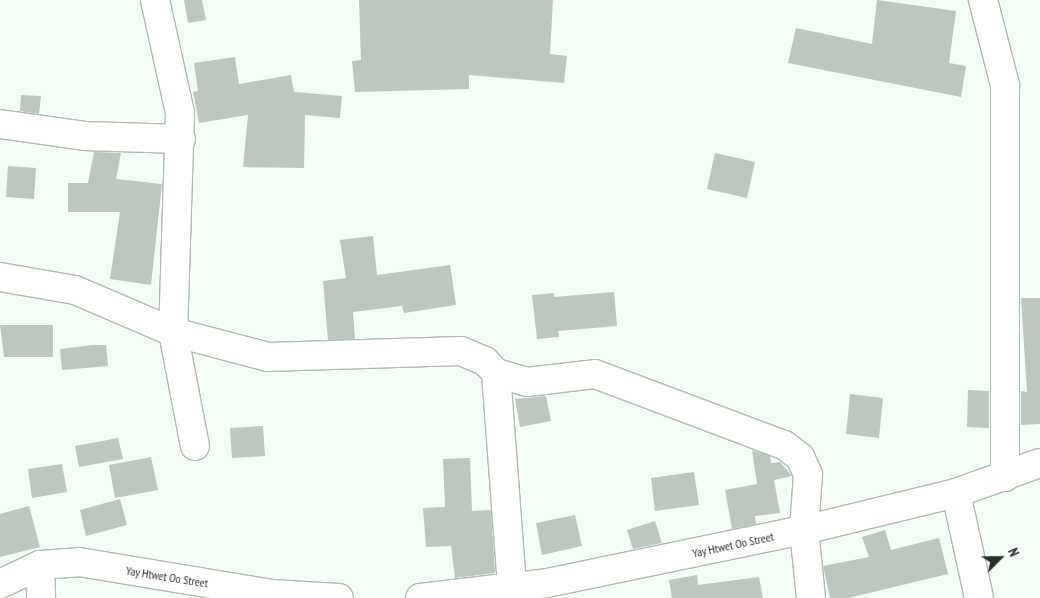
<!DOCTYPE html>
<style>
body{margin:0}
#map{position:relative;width:1040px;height:598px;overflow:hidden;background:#f3fcf5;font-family:"PT Sans Narrow",sans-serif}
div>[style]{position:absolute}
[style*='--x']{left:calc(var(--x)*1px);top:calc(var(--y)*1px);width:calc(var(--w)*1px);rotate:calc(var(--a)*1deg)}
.building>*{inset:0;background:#bdc6bf}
.roads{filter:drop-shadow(1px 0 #b1bab3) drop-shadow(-1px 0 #b1bab3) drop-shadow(0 1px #b1bab3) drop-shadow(0 -1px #b1bab3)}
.minor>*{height:28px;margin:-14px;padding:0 14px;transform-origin:14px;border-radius:14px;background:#fff}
span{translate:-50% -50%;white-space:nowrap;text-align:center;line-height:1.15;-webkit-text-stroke:4px #fff;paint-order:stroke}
.street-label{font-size:12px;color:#292c2a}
.north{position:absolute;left:975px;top:533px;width:50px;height:50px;-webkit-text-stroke:4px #fff;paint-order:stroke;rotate:67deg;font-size:14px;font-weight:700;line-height:20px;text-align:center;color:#292c2a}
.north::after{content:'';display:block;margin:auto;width:18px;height:22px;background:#292c2a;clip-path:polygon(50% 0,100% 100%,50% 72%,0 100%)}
</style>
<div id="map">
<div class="building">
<i style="clip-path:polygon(184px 0,202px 0,206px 20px,188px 23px)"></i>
<i style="clip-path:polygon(359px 0,553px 0,550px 54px,567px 56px,564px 83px,469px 75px,469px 89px,355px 92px,352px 61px,361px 60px)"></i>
<i style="clip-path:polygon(877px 0,956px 11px,949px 63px,966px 66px,961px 97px,788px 63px,796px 28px,872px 44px)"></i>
<i style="clip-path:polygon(235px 57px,239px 84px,291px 75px,294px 92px,342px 96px,340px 118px,305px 115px,304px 168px,243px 167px,248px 115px,199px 123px,193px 92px,198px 91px,194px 63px)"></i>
<i style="clip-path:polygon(21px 95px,41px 96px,39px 114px,20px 111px)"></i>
<i style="clip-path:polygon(94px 152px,121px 153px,116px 179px,162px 184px,151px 285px,110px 279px,120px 212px,68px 212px,68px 183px,88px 183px)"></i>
<i style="clip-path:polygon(715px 153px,755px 162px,747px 198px,707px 189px)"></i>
<i style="clip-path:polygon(8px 166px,36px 168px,34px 199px,6px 197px)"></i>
<i style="clip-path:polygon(373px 236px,377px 275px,450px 265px,456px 305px,404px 313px,402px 306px,353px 312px,355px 339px,328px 340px,323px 281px,346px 278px,340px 240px)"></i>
<i style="clip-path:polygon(614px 292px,617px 326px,558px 331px,559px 337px,537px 339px,532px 295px,554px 293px,554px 297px)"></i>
<i style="clip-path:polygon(1021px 298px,1040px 298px,1040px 424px,1021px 425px,1021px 391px,1027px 392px)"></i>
<i style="clip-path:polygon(0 325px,53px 325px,53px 357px,4px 357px)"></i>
<i style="clip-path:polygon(92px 345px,106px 345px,108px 366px,62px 370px,60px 349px)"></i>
<i style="clip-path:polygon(968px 390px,989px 391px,989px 428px,967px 427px)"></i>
<i style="clip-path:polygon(850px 394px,883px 398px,879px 438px,846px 434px)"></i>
<i style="clip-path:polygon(546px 396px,551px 421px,520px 427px,515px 399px)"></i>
<i style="clip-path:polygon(263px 426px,265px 456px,232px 458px,230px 428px)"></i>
<i style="clip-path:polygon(118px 438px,123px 459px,79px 467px,75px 446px)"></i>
<i style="clip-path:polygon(752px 450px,770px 456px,771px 463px,780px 462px,792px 476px,774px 480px,780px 513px,755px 516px,756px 524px,732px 529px,725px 490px,757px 484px)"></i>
<i style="clip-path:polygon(151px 457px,158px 490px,115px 498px,109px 465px)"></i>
<i style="clip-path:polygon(470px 458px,472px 511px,491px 510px,495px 573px,455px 578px,451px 546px,426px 547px,423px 508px,445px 507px,443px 459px)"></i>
<i style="clip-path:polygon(62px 464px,67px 492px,32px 498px,28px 469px)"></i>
<i style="clip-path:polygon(694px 472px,699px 505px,655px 511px,651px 478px)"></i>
<i style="clip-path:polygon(120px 499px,127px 525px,86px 536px,80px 510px)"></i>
<i style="clip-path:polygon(29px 506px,40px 547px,0 557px,0 514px)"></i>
<i style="clip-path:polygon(575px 515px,582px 546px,542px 555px,536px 523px)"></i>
<i style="clip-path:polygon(655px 521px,662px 543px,633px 549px,627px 530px)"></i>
<i style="clip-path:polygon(885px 530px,891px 550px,939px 538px,948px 574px,848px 598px,830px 598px,823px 566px,869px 557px,862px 537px)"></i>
<i style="clip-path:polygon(697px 575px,698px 585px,759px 577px,763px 598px,672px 598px,669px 580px)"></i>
</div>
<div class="roads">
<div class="minor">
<i style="--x:155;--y:0;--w:116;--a:77.5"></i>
<i style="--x:180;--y:113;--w:219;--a:91.8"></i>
<i style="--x:173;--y:332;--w:116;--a:79.1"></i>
<i style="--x:983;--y:0;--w:88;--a:75.5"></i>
<i style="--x:1005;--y:85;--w:392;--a:90"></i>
<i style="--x:0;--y:124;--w:85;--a:8.1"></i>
<i style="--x:84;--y:136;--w:97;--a:1.8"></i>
<i style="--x:0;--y:277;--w:76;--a:9.8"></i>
<i style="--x:75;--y:290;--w:107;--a:23.2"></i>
<i style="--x:173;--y:332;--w:98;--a:14.7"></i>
<i style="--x:268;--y:357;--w:193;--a:-1.8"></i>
<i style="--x:461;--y:351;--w:26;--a:23"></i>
<i style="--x:485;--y:361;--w:16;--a:47"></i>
<i style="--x:496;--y:373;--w:32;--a:16"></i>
<i style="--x:527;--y:382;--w:68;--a:-6.7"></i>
<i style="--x:595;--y:374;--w:202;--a:20.6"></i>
<i style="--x:784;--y:445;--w:20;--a:37"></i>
<i style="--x:800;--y:457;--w:19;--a:65"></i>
<i style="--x:808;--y:474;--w:56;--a:94.1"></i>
<i style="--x:804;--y:530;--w:68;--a:84.1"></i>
<i style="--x:496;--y:373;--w:215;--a:85.7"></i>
<i style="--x:956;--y:493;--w:107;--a:77.6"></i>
<i style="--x:40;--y:565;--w:33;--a:88"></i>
<i style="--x:0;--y:584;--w:44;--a:-25.4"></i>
<i style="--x:40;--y:565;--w:39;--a:-4"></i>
<i style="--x:79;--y:562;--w:196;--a:9.4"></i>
<i style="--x:272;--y:594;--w:67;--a:3.4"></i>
<i style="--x:420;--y:598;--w:128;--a:-6.7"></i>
<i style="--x:547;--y:583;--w:262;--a:-11.7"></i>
<i style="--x:804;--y:530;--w:156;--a:-13.7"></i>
<i style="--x:956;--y:493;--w:89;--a:-19.7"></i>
</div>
</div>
<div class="street-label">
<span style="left:733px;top:545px;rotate:-12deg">Yay Htwet Oo Street</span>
<span style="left:167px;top:577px;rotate:9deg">Yay Htwet Oo Street</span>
</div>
<div class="north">N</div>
</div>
